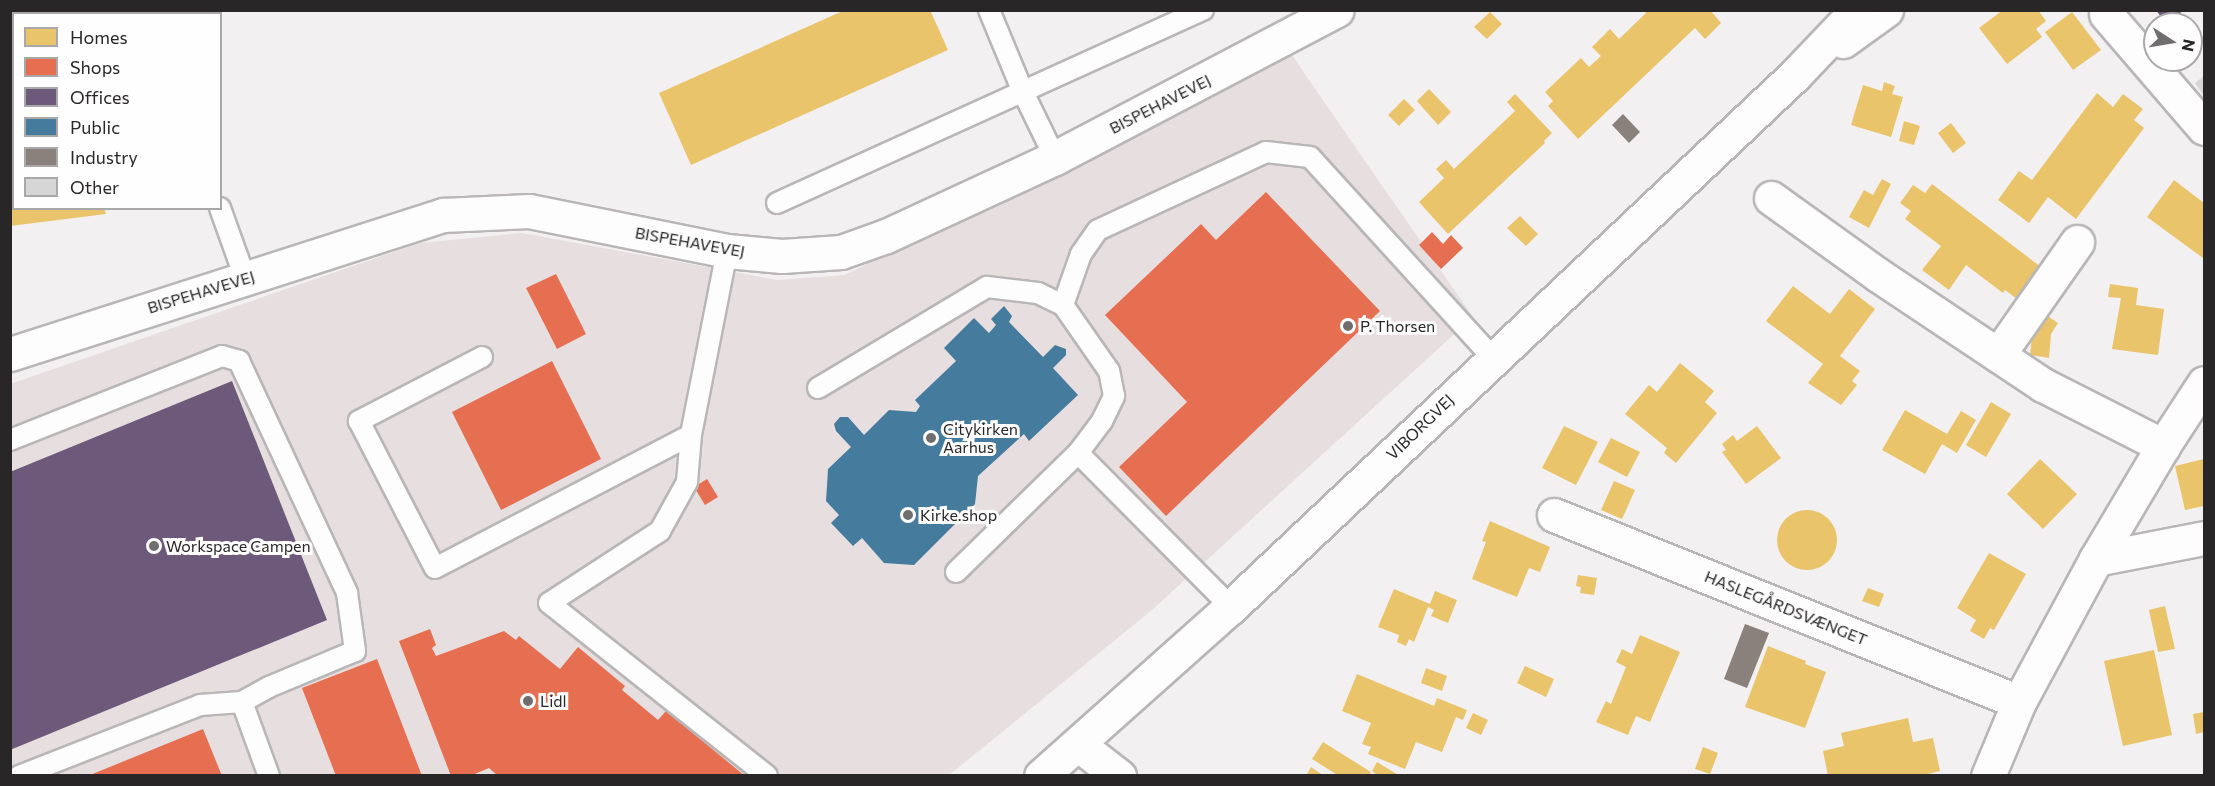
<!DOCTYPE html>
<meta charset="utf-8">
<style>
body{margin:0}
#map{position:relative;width:2215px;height:786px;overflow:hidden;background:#f3f0f1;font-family:Commissioner,sans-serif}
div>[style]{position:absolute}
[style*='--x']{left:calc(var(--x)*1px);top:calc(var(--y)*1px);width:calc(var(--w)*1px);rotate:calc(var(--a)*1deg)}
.built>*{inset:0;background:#e7dee0}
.homes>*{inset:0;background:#e9c46a}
.round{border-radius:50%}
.shops>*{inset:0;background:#e76f51}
.offices>*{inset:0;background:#6d597a}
.public>*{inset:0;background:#457b9d}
.industry>*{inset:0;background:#8a817c}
.building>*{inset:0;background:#d7d6d6}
.roads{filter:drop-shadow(2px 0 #b9b6b7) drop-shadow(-2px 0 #b9b6b7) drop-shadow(0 2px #b9b6b7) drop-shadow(0 -2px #b9b6b7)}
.lane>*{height:20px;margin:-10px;padding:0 10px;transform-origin:10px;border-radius:10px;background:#fdfdfd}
.street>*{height:33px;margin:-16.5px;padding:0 16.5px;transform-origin:16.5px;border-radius:16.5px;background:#fdfdfd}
.secondary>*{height:33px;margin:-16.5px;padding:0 16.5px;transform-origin:16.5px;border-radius:16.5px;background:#fdfdfd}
.dots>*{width:16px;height:16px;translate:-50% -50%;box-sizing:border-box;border:3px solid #fffefe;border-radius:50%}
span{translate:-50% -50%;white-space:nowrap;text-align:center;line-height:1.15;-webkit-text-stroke:6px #fffefe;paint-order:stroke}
.street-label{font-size:16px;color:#282626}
.poi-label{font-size:16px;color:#282626}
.left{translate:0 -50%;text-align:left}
.frame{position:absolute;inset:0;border:12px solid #282626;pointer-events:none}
.legend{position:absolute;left:12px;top:12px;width:210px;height:198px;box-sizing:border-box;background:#fffefe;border:2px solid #a9a8a8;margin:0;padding:8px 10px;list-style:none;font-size:18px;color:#282626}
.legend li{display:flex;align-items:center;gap:12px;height:30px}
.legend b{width:30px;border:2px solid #a9a8a8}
.north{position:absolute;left:2143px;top:12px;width:60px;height:60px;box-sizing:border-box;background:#fffefe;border:2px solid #a9a8a8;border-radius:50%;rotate:102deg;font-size:16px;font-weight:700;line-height:24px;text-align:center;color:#282626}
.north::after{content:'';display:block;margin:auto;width:21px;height:27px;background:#6f6d6d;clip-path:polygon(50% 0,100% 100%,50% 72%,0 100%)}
</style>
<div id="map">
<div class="built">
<i style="clip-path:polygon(1289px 51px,1473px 317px,1152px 610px,948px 776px,11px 775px,10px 384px,420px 243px,522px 233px,777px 280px,845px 275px)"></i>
</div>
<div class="homes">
<i style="clip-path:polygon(845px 10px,930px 10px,948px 50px,691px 165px,659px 93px)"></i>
<i style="clip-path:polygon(1644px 10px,1710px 10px,1721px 23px,1705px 39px,1695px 28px,1578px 139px,1548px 106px,1553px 101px,1545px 92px,1581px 58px,1589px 67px,1601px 56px,1592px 47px,1610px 29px,1619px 39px,1646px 13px)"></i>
<i style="clip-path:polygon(2003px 10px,2038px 10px,2046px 21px,2036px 29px,2042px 37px,2007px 64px,1979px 28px)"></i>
<i style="clip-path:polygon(1490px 12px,1502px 24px,1487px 39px,1474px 27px)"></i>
<i style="clip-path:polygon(2072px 12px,2101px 50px,2073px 70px,2045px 32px)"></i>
<i style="clip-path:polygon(1884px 82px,1895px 86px,1892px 94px,1903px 97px,1891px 137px,1851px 125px,1863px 85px,1882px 91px)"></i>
<i style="clip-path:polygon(1429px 89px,1451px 112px,1438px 125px,1417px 101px)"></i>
<i style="clip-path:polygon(2097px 93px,2113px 107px,2123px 94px,2143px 109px,2134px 120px,2144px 128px,2076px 219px,2048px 197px,2029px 223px,1998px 200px,2019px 171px,2032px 180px)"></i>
<i style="clip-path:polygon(1515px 94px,1552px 133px,1544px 141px,1545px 143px,1448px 234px,1419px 202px,1444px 178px,1436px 169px,1446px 160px,1454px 169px,1515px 111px,1507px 102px)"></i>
<i style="clip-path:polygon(1404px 99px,1415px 110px,1399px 126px,1388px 115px)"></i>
<i style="clip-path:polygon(1904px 121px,1920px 126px,1914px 145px,1899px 141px)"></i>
<i style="clip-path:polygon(1951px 123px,1966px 143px,1953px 153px,1938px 133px)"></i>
<i style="clip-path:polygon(14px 170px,14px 208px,104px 208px,106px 214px,10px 226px,10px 171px)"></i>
<i style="clip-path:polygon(1882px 179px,1891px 184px,1869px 228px,1849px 217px,1864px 190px,1873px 195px)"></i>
<i style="clip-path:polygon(2174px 180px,2204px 203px,2203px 258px,2147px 217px)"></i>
<i style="clip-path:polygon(1932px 184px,2041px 267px,2017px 299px,2005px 290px,2003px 293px,1966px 265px,1949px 290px,1922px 270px,1941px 246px,1905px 219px,1911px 211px,1900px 203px,1913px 185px,1925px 193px)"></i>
<i style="clip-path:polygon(1520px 216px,1538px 234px,1526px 246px,1507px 228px)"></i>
<i style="clip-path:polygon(2110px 284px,2138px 288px,2136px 305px,2164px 309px,2158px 355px,2112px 349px,2121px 298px,2108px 297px)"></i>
<i style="clip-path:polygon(1793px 286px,1830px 314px,1849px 289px,1875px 309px,1840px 356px,1860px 371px,1852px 381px,1857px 385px,1841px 405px,1808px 383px,1823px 364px,1766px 321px)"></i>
<i style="clip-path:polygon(2043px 313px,2058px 323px,2051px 334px,2049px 358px,2030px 355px,2033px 328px)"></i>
<i style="clip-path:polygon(1680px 363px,1714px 391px,1705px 402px,1717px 413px,1676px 463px,1664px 453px,1667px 448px,1625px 414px,1649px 385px,1657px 392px)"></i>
<i style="clip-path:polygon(1991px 402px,2011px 414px,1986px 457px,1966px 445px)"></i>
<i style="clip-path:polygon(1905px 410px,1947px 434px,1961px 411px,1976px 420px,1957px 453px,1942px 444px,1925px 474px,1882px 450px)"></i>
<i style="clip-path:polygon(1564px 426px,1598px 442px,1576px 485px,1542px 468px)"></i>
<i style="clip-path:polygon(1757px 426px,1781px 458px,1746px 484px,1722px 452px,1726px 450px,1722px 444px,1733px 435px,1737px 441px)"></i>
<i style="clip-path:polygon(1611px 438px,1640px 452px,1627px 477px,1598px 462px)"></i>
<i style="clip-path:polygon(2040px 459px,2077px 494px,2043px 529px,2007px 494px)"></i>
<i style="clip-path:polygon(2204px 459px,2204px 506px,2185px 510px,2175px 466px)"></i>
<i style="clip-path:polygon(1614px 481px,1635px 490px,1622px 519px,1601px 510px)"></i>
<i class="round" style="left:1777px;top:510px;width:60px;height:60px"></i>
<i style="clip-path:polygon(1490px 521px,1550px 547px,1540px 572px,1529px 568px,1517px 597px,1472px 579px,1486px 542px,1482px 541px)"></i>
<i style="clip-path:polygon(1989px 553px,2026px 574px,1994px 630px,1990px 628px,1984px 639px,1970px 631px,1976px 620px,1957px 608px)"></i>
<i style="clip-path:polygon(1578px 575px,1597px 578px,1594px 595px,1580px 593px,1581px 587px,1576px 586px)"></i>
<i style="clip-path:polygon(1868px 588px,1884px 594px,1879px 607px,1862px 601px)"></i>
<i style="clip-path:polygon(1394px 589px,1430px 604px,1435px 591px,1457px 600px,1448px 623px,1431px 616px,1434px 610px,1428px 607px,1414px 642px,1409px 639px,1406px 646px,1397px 642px,1399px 635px,1378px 627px)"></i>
<i style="clip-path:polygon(2165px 606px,2175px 649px,2158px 652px,2149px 610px)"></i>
<i style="clip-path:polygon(1640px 635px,1680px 652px,1650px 722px,1636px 716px,1628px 735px,1596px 722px,1606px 701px,1611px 704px,1626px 667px,1616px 662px,1622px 649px,1632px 654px)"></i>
<i style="clip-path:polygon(1768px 646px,1806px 661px,1805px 664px,1826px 672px,1805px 728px,1745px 707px)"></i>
<i style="clip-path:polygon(2154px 650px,2172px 735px,2123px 746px,2104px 661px)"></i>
<i style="clip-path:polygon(1525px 666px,1554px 679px,1546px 697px,1517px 683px)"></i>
<i style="clip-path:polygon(1426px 668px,1447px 676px,1442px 691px,1421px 683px)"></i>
<i style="clip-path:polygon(1357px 674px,1434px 706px,1437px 698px,1467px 710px,1463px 720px,1456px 717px,1442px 752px,1416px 742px,1405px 769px,1368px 754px,1371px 747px,1362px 744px,1371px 723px,1342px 711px)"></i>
<i style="clip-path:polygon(2204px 712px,2204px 732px,2196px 734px,2193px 714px)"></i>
<i style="clip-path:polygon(1473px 713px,1488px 720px,1481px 735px,1466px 728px)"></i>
<i style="clip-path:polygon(1908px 718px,1913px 742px,1933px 738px,1940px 771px,1920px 776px,1828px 776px,1823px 751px,1844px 746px,1841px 733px)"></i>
<i style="clip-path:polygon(1323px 742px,1371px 772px,1369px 776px,1339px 776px,1312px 759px)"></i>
<i style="clip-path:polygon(1703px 747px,1718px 753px,1710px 774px,1695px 769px)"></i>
<i style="clip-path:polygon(1377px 762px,1400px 776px,1378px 776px,1372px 771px)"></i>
<i style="clip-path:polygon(1311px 767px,1324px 776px,1306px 776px)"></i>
</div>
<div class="shops">
<i style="clip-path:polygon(1266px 192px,1380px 311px,1166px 516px,1119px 467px,1187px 402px,1105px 315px,1201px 224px,1216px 240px)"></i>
<i style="clip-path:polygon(1432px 232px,1443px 244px,1451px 235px,1463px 248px,1441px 269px,1419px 245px)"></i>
<i style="clip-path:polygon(556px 274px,586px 334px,557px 349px,526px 288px)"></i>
<i style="clip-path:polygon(552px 361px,601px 459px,501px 510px,452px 412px)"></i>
<i style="clip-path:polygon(707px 479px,718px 497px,705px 505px,694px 487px)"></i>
<i style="clip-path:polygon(430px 629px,436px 645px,432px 648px,436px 656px,504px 631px,516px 640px,519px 636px,560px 669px,578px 647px,625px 686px,622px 690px,658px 720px,666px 711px,745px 776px,498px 776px,489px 768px,470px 776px,451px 776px,399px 641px)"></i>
<i style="clip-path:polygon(377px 659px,422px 776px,336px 776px,302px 688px)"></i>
<i style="clip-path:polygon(203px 729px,222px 776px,90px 776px,90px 775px)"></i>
</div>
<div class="offices">
<i style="clip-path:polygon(2156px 10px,2184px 10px,2166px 24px)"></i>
<i style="clip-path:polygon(232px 381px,327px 620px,10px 750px,10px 472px)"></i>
</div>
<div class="public">
<i style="clip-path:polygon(1004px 306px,1012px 316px,1009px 322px,1043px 357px,1055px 345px,1066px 349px,1066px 355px,1053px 368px,1078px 395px,1029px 441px,1024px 434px,978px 476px,975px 504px,914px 565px,884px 563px,862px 538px,853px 546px,831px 523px,839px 515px,826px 501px,828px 469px,851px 447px,836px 431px,834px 424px,840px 417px,848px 417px,864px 435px,889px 410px,916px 412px,920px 406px,915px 400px,956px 361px,944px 348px,974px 318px,989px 333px,996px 325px,991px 319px)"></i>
</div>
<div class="industry">
<i style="clip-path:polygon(1623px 114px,1640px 132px,1629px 143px,1612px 125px)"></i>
<i style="clip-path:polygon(1745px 624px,1769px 633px,1747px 688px,1724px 679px)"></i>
</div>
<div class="building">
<i style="clip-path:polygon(2204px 76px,2204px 96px,2195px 83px)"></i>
</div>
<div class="roads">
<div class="lane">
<i style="--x:989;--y:10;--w:89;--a:67.5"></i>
<i style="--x:1023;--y:92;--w:73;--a:64.1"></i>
<i style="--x:777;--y:203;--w:468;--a:-24.4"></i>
<i style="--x:220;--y:208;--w:74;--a:70.3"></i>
<i style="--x:727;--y:251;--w:187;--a:101.1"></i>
<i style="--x:691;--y:435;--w:47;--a:94.9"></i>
<i style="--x:687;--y:482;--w:56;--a:118.9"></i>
<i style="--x:660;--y:531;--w:132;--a:147"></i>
<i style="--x:549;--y:603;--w:278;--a:38.4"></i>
<i style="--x:482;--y:357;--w:139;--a:152.5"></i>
<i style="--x:359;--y:421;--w:165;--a:62.7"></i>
<i style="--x:435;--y:568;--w:288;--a:-27.5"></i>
<i style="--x:818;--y:388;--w:197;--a:-30.9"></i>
<i style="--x:987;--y:287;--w:51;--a:6.7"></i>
<i style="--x:1038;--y:293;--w:28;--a:26"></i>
<i style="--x:10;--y:440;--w:228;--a:-21.6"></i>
<i style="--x:222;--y:356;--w:18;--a:16"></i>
<i style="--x:239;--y:361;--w:256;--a:65"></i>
<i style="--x:347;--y:593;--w:59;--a:82.1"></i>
<i style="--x:355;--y:651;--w:93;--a:157.3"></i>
<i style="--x:269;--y:687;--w:31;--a:151"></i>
<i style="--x:956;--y:572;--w:170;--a:-44.3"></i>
<i style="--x:1231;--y:607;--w:217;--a:-134.8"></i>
<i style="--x:1078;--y:453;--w:40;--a:-53"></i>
<i style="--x:1102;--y:421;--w:28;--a:-64"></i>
<i style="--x:1114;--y:396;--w:25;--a:-101"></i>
<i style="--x:1109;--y:371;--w:80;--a:-124.9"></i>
<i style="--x:1063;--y:305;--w:54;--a:-70.6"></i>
<i style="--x:1081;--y:254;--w:29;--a:-55"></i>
<i style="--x:1098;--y:230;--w:185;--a:-24.9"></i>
<i style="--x:1266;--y:152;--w:44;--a:6.5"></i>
<i style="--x:1310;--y:157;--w:272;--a:47.7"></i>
<i style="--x:19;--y:776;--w:194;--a:-21.4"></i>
<i style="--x:200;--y:705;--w:42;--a:-4.1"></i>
<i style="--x:242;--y:702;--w:79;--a:70"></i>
</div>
<div class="street">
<i style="--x:2106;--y:14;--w:150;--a:49.3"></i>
<i style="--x:1771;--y:198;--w:132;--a:35.7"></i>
<i style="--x:1878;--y:275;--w:198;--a:33.7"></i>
<i style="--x:2043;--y:385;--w:135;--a:26.9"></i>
<i style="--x:10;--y:354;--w:455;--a:-17.8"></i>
<i style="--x:443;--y:215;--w:86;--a:-2.7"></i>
<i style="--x:529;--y:211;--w:202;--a:11.4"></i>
<i style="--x:727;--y:251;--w:55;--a:5.2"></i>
<i style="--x:782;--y:256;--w:59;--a:-3.9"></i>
<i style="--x:841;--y:252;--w:48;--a:-19.6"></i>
<i style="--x:886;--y:236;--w:186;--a:-24.8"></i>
<i style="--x:1055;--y:158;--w:318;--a:-27.7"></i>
<i style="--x:1998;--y:355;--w:138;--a:-55"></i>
<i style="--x:1554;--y:515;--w:501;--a:21.91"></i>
<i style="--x:2096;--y:559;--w:110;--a:-11"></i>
<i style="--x:1079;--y:745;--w:51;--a:37.8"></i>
<i style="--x:1988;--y:776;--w:80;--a:-67.3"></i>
<i style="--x:2019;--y:702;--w:162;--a:-61.7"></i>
<i style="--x:2096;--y:559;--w:131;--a:-59.3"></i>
<i style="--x:2163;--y:446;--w:75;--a:-56.9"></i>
</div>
<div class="secondary">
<i style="--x:1843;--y:41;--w:53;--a:-35.8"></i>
<i style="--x:1041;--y:776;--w:254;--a:-41.7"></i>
<i style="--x:1231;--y:607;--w:775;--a:-43.33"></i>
<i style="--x:1795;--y:75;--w:90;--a:-46.4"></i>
</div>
</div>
<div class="dots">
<i style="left:1348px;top:326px;background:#6f6d6d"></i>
<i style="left:931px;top:438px;background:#6f6d6d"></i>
<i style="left:908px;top:515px;background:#6f6d6d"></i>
<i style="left:154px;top:546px;background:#6f6d6d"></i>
<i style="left:528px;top:701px;background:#6f6d6d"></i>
</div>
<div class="street-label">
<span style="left:1160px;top:104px;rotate:-27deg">BISPEHAVEVEJ</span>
<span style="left:690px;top:242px;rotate:10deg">BISPEHAVEVEJ</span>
<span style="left:201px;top:292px;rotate:-17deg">BISPEHAVEVEJ</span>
<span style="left:1420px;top:427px;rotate:-44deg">VIBORGVEJ</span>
<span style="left:1786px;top:608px;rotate:22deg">HASLEGÅRDSVÆNGET</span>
</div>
<div class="poi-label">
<span class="left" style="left:1360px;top:326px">P. Thorsen</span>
<span class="left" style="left:943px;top:438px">Citykirken<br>Aarhus</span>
<span class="left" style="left:920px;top:515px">Kirke.shop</span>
<span class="left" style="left:166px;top:546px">Workspace Campen</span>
<span class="left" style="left:540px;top:701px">Lidl</span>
</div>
<div class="frame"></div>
<ul class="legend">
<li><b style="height:16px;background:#e9c46a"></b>Homes</li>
<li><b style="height:16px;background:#e76f51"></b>Shops</li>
<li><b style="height:16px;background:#6d597a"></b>Offices</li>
<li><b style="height:16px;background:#457b9d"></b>Public</li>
<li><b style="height:16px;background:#8a817c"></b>Industry</li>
<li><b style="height:16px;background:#d7d6d6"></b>Other</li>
</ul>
<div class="north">N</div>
</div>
